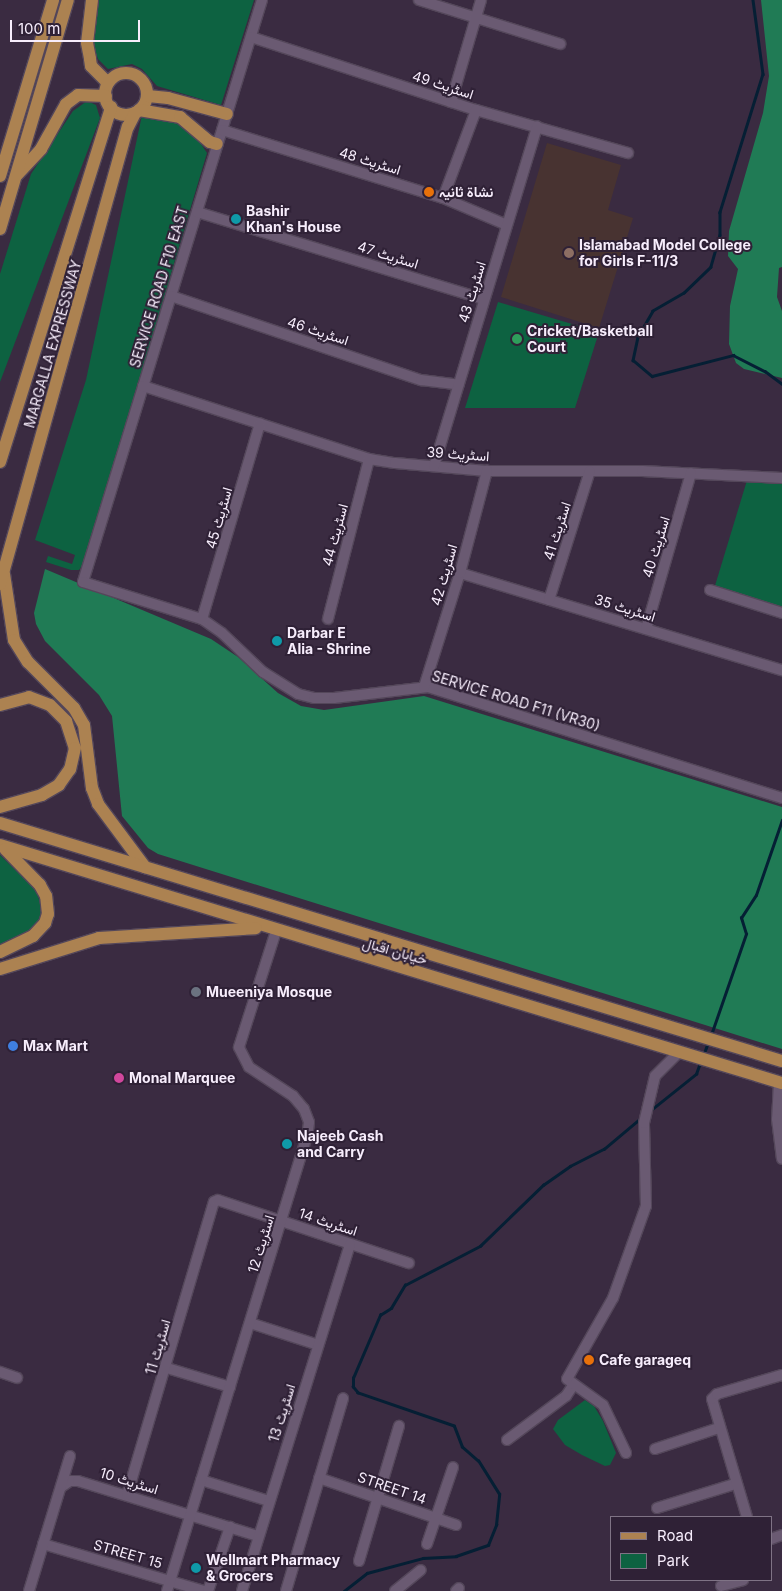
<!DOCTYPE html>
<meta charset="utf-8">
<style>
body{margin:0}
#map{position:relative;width:782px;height:1591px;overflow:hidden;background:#3a2b41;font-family:Inter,Vazirmatn,sans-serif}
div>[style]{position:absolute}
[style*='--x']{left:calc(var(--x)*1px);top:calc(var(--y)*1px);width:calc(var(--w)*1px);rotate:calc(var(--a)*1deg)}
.education>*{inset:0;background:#483331}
.green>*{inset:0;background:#0d6241}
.forest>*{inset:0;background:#207b55}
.stream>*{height:2.5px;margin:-1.25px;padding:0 1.25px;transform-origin:1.25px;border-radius:1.25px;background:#051f34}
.roads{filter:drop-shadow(1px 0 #54475a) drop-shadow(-1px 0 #54475a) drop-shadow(0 1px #54475a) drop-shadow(0 -1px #54475a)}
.minor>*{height:10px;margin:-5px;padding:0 5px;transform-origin:5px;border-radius:5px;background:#6a5a72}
.major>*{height:12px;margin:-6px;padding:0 6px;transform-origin:6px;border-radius:6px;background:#ac8251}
.major>.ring{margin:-6px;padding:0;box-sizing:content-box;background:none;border:12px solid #ac8251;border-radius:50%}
.dots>*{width:14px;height:14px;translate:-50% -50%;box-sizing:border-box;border:2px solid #2f2136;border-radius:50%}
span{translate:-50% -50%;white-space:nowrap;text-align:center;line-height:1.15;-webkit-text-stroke:4px #2f2136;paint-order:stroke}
.street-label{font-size:14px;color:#f7edfc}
.poi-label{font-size:14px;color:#f7edfc;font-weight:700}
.left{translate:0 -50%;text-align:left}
.legend{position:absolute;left:610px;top:1516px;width:162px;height:65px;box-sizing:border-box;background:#2f2136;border:1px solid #7f7385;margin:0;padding:6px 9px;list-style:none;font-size:15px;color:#f7edfc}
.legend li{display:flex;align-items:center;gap:10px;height:25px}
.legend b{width:25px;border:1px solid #7f7385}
.scale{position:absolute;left:10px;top:20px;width:130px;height:22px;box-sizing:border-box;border:2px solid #f7edfc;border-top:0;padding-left:6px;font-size:15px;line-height:18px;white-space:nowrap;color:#f7edfc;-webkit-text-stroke:4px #2f2136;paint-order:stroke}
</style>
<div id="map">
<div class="education">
<i style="clip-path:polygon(547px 143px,621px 165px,608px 210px,633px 218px,599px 328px,501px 297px)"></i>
</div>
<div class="green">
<i style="clip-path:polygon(96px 0,254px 0,221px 105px,157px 86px,142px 69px,132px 64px,108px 69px,98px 59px,92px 42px)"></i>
<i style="clip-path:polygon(87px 101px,96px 105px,100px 118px,0 382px,0 274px,31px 174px,73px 111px)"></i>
<i style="clip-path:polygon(142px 115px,176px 120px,193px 132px,207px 153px,85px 561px,79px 570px,71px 570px,46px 562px,48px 556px,72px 564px,75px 555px,35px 540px,86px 380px)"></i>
<i style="clip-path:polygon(498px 302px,599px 332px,575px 408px,465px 408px)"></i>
<i style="clip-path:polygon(748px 477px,782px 477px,782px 611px,714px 589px)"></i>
<i style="clip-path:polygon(0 855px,36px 890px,43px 912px,41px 920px,31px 931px,0 944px)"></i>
<i style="clip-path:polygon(585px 1400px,594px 1406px,603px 1421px,616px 1453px,610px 1465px,605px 1466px,582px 1455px,565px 1445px,553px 1429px,558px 1420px)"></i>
</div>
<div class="forest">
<i style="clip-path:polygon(761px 0,782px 0,782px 267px,779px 268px,777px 297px,782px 311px,782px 378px,744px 369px,736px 363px,729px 344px,730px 306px,738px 269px,728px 256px,729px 231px,763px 113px,769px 76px)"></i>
<i style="clip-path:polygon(45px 569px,211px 639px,238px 657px,278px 693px,301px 706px,324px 710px,424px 696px,782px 807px,782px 1049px,158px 854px,148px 848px,122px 816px,112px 716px,99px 695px,45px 641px,36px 624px,34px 613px)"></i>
</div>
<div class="stream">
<i style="--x:753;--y:0;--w:75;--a:82.3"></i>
<i style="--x:763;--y:74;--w:145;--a:107.3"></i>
<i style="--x:720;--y:212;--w:23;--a:90"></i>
<i style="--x:720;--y:235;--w:33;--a:106"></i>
<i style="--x:711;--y:267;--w:37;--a:136"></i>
<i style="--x:684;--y:293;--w:36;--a:150"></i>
<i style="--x:653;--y:311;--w:30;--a:120"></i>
<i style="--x:638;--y:337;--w:24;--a:102"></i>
<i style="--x:633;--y:360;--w:25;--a:40"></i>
<i style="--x:652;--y:376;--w:84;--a:-14.5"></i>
<i style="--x:733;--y:355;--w:36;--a:27"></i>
<i style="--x:765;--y:371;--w:21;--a:37"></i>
<i style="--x:711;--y:1035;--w:107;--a:-70.9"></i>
<i style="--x:746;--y:934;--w:17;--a:-107"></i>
<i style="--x:741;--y:918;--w:27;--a:-57"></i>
<i style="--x:756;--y:895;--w:79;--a:-70.9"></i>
<i style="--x:703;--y:1056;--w:15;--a:-70"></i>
<i style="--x:651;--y:1110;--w:58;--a:-38.7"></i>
<i style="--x:696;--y:1074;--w:12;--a:-70"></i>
<i style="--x:344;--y:1591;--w:29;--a:-38"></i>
<i style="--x:367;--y:1573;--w:58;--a:-15"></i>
<i style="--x:423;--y:1558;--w:33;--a:-3"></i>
<i style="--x:456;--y:1556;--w:34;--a:-19"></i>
<i style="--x:488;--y:1545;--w:22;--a:-68"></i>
<i style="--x:496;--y:1525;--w:31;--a:-84"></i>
<i style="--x:499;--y:1494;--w:39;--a:-122"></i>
<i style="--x:478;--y:1461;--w:21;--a:-139"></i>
<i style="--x:462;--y:1447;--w:22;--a:-111"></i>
<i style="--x:454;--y:1426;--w:102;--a:-161"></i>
<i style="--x:358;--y:1393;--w:8;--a:-130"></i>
<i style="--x:353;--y:1387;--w:9;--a:-90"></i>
<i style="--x:353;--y:1378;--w:69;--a:-66.8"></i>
<i style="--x:380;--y:1315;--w:13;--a:-32"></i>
<i style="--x:391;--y:1308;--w:27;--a:-59"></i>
<i style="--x:405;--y:1285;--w:85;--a:-27.5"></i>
<i style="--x:480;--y:1246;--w:88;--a:-44.1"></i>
<i style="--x:543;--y:1185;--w:33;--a:-35"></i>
<i style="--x:570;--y:1166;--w:38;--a:-27"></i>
<i style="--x:604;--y:1149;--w:50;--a:-40.1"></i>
</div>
<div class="roads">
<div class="minor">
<i style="--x:262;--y:0;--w:609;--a:107.1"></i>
<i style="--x:83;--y:582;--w:125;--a:17.3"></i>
<i style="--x:202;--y:619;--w:24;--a:35"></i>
<i style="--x:222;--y:633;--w:57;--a:43.6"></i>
<i style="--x:263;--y:672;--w:41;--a:32.2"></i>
<i style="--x:298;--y:694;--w:16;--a:14"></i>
<i style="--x:314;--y:698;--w:20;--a:0"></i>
<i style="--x:334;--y:698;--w:95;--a:-6.7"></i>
<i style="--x:428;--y:687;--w:371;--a:17.4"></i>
<i style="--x:419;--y:0;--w:148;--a:17.3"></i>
<i style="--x:251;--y:37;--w:237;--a:18"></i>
<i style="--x:476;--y:110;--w:158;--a:15.8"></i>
<i style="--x:451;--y:102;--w:106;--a:-73.6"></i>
<i style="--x:222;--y:130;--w:231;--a:17.1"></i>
<i style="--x:443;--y:198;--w:69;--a:22.9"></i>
<i style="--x:443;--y:198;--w:94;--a:-69.4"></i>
<i style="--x:197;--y:212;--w:300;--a:16.9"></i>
<i style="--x:171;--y:296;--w:264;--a:18.6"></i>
<i style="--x:421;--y:380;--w:38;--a:7"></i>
<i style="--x:143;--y:386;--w:237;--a:17.9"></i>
<i style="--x:369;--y:459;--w:26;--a:9"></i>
<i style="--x:395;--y:463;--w:92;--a:5"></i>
<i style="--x:487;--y:471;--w:155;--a:0"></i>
<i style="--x:642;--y:471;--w:140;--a:2.9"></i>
<i style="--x:434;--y:466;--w:355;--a:-73.1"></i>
<i style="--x:460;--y:573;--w:336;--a:16.8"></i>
<i style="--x:710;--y:590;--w:76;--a:17.7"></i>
<i style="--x:549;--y:600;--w:135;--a:-72.4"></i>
<i style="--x:202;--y:619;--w:204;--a:-73.5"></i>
<i style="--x:328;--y:619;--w:165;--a:-75.6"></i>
<i style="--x:646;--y:629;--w:162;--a:-73.9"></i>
<i style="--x:424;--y:687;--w:120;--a:-72.5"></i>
<i style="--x:460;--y:573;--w:106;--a:-75.2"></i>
<i style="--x:779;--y:1083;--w:36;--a:93"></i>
<i style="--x:777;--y:1119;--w:40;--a:82.9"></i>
<i style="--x:250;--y:1323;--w:71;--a:17.9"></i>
<i style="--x:167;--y:1368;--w:66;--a:16.8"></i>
<i style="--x:0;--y:1372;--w:18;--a:19"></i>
<i style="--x:507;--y:1440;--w:74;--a:-36.7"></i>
<i style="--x:566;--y:1396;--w:14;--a:-56"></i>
<i style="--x:655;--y:1449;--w:67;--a:-18.2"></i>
<i style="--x:626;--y:1453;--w:53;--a:-115.6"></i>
<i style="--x:603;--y:1405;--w:44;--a:-144.2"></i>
<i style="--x:567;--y:1379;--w:93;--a:-60.4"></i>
<i style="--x:613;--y:1298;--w:98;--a:-70.3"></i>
<i style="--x:646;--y:1206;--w:83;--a:-91.4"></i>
<i style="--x:644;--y:1123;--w:48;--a:-76.8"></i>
<i style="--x:655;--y:1076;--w:33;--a:-45"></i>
<i style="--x:319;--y:1478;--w:145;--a:18.9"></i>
<i style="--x:201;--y:1480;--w:71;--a:17.2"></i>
<i style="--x:61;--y:1487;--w:11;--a:-34"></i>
<i style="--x:70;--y:1481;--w:8;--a:0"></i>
<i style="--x:78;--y:1481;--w:188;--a:17"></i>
<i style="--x:127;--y:1495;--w:306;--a:-73.5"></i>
<i style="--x:214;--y:1202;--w:4;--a:-27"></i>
<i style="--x:218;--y:1200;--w:201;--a:18.3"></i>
<i style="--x:657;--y:1508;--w:82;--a:-17.1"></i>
<i style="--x:747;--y:1517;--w:123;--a:-106.5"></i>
<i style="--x:712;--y:1399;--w:7;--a:-45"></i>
<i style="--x:717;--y:1394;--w:68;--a:-16.3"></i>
<i style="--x:771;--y:1539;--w:12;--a:-20"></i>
<i style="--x:43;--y:1544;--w:168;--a:16.3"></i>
<i style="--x:427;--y:1544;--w:81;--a:-71.3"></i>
<i style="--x:359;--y:1561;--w:141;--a:-73.5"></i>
<i style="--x:721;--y:1586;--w:23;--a:-15"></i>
<i style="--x:29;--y:1591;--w:141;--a:-73.1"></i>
<i style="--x:167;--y:1591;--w:475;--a:-72.9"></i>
<i style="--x:307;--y:1137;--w:15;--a:-82"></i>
<i style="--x:309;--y:1122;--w:14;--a:-111"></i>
<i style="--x:304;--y:1109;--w:17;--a:-130"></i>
<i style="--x:293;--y:1096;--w:53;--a:-146.6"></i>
<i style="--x:249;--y:1067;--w:22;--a:-117"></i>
<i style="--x:239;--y:1047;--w:122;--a:-72.3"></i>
<i style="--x:208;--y:1591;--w:68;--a:-71"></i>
<i style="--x:242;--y:1591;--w:363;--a:-72.7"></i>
<i style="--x:286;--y:1591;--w:201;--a:-73.5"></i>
<i style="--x:395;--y:1591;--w:33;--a:-39"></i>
<i style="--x:456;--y:1591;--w:4;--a:-45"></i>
</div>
<div class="major">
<i style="--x:92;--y:0;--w:43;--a:96.6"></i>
<i style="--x:87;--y:43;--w:16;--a:79"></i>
<i style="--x:90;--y:59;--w:7;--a:82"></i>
<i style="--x:91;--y:66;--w:24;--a:45"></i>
<i class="ring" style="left:105px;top:73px;width:30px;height:30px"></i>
<i style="--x:148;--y:96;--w:20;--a:6"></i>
<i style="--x:168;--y:98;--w:61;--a:15.2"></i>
<i style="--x:139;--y:110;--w:42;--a:9.7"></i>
<i style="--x:180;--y:117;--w:39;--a:40"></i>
<i style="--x:210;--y:142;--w:7;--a:16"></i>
<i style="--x:17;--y:175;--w:35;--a:-47"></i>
<i style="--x:41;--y:149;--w:51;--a:-60.9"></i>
<i style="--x:66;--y:104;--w:15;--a:-37"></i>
<i style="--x:78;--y:95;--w:28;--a:2"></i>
<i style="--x:0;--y:176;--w:184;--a:-73.2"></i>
<i style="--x:0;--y:229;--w:239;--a:-73.5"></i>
<i style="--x:0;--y:462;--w:372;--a:-72.6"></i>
<i style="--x:4;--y:574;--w:67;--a:81.4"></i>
<i style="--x:14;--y:640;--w:26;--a:58"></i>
<i style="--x:28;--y:662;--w:65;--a:45"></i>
<i style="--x:74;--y:708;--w:20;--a:60"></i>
<i style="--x:84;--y:725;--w:64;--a:82.8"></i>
<i style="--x:92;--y:788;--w:17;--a:69"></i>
<i style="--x:98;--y:804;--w:79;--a:53.3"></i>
<i style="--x:0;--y:584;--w:475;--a:-74.4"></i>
<i style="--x:128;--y:127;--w:16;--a:-63"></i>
<i style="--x:0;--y:705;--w:30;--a:-15"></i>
<i style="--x:29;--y:697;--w:22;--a:21"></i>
<i style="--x:50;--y:705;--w:23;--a:45"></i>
<i style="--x:66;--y:721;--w:28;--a:72"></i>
<i style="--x:75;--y:748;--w:22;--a:103"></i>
<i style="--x:70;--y:769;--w:19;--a:125"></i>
<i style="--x:59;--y:785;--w:20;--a:150"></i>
<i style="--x:42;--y:795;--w:44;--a:164.1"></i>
<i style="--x:0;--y:823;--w:817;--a:16.93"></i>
<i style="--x:0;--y:845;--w:817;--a:16.93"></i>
<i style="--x:0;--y:952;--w:37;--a:-26"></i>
<i style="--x:33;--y:936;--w:18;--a:-47"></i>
<i style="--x:45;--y:923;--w:9;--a:-72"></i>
<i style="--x:48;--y:914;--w:18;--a:-96"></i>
<i style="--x:46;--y:896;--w:13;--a:-119"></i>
<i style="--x:40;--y:885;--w:50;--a:-134.2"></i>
<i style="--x:0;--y:969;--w:104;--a:-17.4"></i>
<i style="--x:99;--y:938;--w:157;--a:-3.6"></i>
</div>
</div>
<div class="dots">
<i style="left:429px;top:192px;background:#e8710a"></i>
<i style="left:236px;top:219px;background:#0f9aa8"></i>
<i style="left:569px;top:253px;background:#8d6e63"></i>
<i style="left:517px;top:339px;background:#2e9e5b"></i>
<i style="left:277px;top:641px;background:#0f9aa8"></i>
<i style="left:196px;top:992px;background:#6b7280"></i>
<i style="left:13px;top:1046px;background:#3f7fe0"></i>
<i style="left:119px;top:1078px;background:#d1479c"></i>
<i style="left:287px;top:1144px;background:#0f9aa8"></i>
<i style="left:589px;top:1360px;background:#e8710a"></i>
<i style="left:196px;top:1568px;background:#0f9aa8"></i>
</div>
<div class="street-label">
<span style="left:443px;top:85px;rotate:18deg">اسٹریٹ 49</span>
<span style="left:370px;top:161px;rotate:17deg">اسٹریٹ 48</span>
<span style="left:388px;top:255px;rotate:17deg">اسٹریٹ 47</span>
<span style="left:159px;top:287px;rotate:-73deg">SERVICE ROAD F10 EAST</span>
<span style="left:472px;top:292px;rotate:-73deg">اسٹریٹ 43</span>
<span style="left:318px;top:331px;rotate:18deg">اسٹریٹ 46</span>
<span style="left:53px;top:344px;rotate:-74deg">MARGALLA EXPRESSWAY</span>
<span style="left:458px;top:454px;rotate:4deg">اسٹریٹ 39</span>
<span style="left:219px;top:518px;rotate:-74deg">اسٹریٹ 45</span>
<span style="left:557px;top:531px;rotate:-72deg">اسٹریٹ 41</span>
<span style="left:335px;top:535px;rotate:-75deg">اسٹریٹ 44</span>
<span style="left:656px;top:547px;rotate:-73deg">اسٹریٹ 40</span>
<span style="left:444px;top:575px;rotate:-74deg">اسٹریٹ 42</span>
<span style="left:625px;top:608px;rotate:17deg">اسٹریٹ 35</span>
<span style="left:516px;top:701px;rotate:17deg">SERVICE ROAD F11 (VR30)</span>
<span style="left:395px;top:951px;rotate:16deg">خیابان اقبال</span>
<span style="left:328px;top:1222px;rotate:18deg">اسٹریٹ 14</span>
<span style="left:261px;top:1244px;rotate:-73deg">اسٹریٹ 12</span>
<span style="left:158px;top:1347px;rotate:-74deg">اسٹریٹ 11</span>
<span style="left:282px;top:1413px;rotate:-73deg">اسٹریٹ 13</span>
<span style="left:129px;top:1481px;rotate:17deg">اسٹریٹ 10</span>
<span style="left:392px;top:1488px;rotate:19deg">STREET 14</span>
<span style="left:128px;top:1554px;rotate:16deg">STREET 15</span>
</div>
<div class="poi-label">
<span class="left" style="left:439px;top:192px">نشاۃ ثانیہ</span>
<span class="left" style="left:246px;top:219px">Bashir<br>Khan's House</span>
<span class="left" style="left:579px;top:253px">Islamabad Model College<br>for Girls F-11/3</span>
<span class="left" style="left:527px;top:339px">Cricket/Basketball<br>Court</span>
<span class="left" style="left:287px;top:641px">Darbar E<br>Alia - Shrine</span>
<span class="left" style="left:206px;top:992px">Mueeniya Mosque</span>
<span class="left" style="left:23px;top:1046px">Max Mart</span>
<span class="left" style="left:129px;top:1078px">Monal Marquee</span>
<span class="left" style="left:297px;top:1144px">Najeeb Cash<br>and Carry</span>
<span class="left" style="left:599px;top:1360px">Cafe garageq</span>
<span class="left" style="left:206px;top:1568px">Wellmart Pharmacy<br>&amp; Grocers</span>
</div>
<ul class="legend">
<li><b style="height:6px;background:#ac8251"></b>Road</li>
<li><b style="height:14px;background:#0d6241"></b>Park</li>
</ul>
<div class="scale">100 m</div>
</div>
